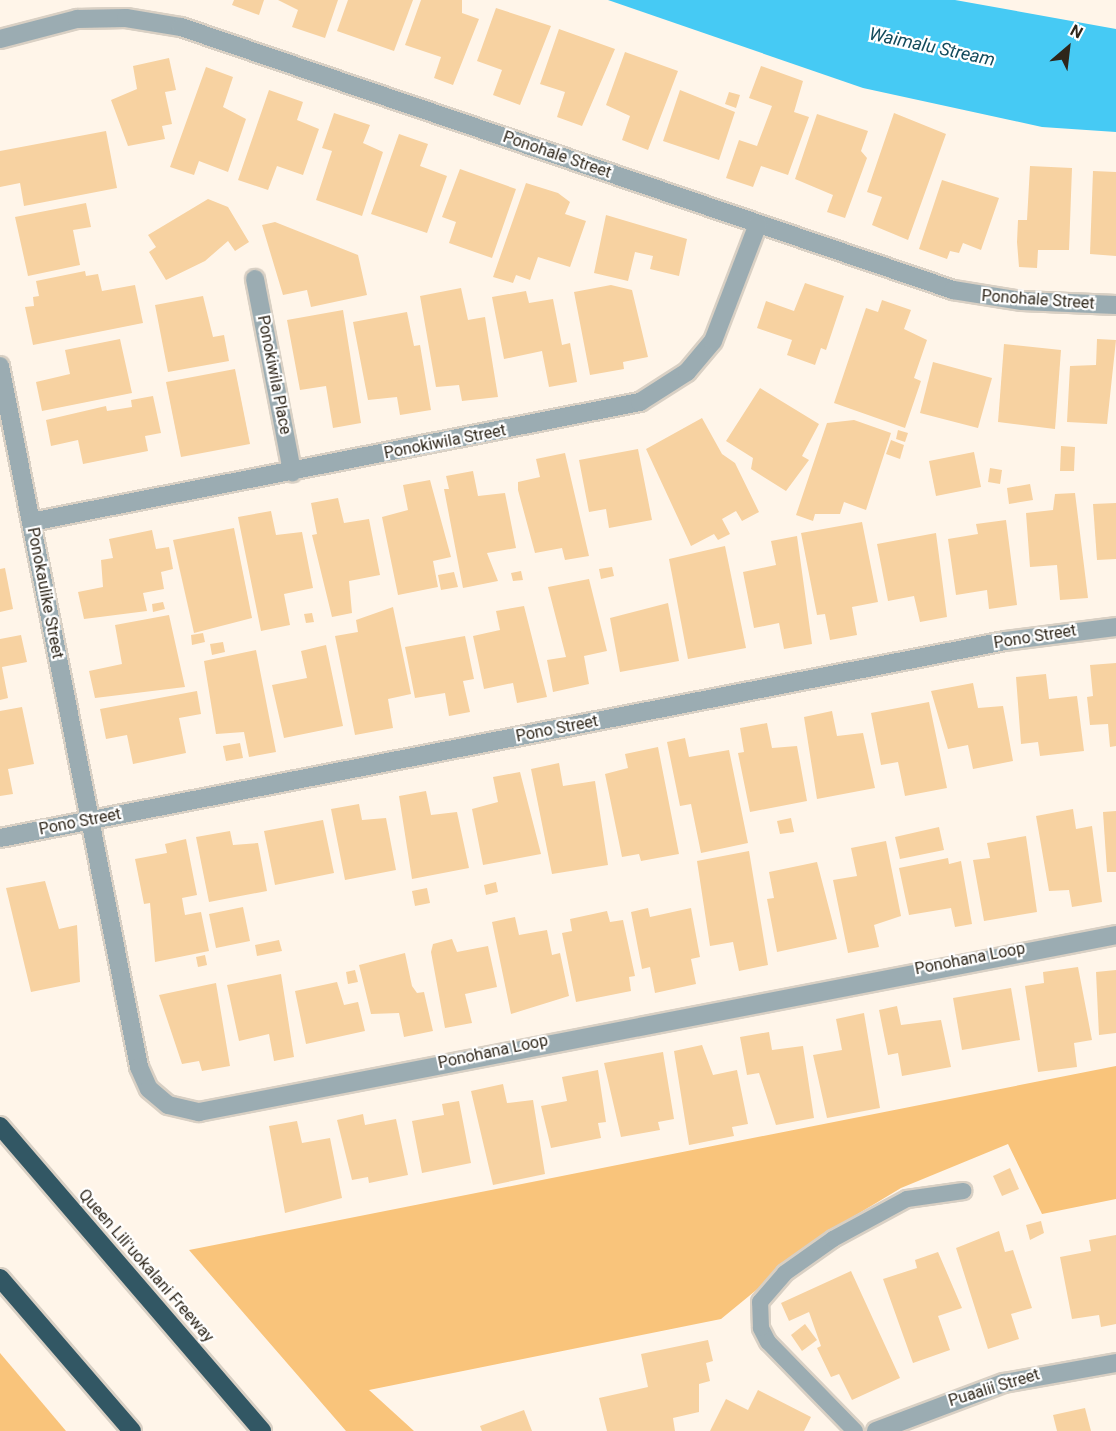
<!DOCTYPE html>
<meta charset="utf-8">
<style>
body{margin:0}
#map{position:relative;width:1116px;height:1431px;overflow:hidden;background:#fff5e9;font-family:Roboto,sans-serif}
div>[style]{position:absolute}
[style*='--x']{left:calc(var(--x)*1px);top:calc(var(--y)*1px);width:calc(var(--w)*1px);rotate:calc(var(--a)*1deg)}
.green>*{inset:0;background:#f9c47b}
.water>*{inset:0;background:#46caf4}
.building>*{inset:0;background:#f7d2a1}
.roads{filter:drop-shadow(2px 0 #d9d0c4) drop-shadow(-2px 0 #d9d0c4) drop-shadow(0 2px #d9d0c4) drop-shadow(0 -2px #d9d0c4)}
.lane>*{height:16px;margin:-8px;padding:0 8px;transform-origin:8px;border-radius:8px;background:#9bacb2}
.street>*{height:18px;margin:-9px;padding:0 9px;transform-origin:9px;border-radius:9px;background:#9bacb2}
.highway>*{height:18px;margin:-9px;padding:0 9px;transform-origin:9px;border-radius:9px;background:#325764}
span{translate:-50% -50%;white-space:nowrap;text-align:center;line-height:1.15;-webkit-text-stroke:4.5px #fff;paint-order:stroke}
.street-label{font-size:16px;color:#2e261a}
.water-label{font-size:18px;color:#134b5c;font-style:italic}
.north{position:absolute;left:1038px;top:18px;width:60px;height:60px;-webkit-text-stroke:4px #fff;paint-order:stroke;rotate:28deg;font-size:16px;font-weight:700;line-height:24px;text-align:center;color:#2e261a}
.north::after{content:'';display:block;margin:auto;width:21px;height:27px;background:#2e261a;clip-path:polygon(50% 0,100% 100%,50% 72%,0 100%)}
</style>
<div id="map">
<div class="green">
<i style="clip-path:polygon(1116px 1066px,1116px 1199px,1042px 1214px,1008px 1144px,901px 1188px,826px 1233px,721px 1319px,369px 1390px,414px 1431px,346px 1431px,189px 1250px)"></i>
<i style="clip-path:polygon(0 1353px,66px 1431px,0 1431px)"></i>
</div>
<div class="water">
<i style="clip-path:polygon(608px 0,955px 0,1116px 29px,1116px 132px,1042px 127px,863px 88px)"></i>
</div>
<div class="building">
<i style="clip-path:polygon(234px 0,264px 0,259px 15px,232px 5px)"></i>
<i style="clip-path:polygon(278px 0,338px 0,325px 38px,292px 27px,298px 10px)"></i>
<i style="clip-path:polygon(348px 0,413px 0,394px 51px,337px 31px)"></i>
<i style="clip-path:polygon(421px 0,462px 0,462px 13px,479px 19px,453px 85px,434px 78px,441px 57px,405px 45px)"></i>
<i style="clip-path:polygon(496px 8px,551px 26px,520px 105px,493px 95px,502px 70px,477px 61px)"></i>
<i style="clip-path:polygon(559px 29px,615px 49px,582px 126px,557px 117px,565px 92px,540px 84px)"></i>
<i style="clip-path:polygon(625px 52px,678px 71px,648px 150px,622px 140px,630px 116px,606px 105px)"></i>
<i style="clip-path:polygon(169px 58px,176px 90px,165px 92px,172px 124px,162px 126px,165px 139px,128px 146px,111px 100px,137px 89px,133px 66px)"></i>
<i style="clip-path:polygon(761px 66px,803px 81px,794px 112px,809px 117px,788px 175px,761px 166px,753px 187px,726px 178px,739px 140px,757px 146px,772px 106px,749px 98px)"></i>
<i style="clip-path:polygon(206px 67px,233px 77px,223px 107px,246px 119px,228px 172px,199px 161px,194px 175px,170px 167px)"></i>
<i style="clip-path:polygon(269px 90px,303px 102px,297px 120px,319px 129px,303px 175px,277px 166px,268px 190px,238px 180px)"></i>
<i style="clip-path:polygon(680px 90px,735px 112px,719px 160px,663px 141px)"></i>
<i style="clip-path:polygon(729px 92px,740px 95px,736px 108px,725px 104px)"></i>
<i style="clip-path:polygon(334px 113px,370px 125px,363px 143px,383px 152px,362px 216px,316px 200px,332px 151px,322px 148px)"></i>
<i style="clip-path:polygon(894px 113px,946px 134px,908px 240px,872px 225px,882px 197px,867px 192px)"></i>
<i style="clip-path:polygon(817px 114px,868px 131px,861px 151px,867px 158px,845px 218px,827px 212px,833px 195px,795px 179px)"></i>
<i style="clip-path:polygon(106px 131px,117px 188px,24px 206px,20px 183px,0 187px,0 151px)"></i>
<i style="clip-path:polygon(399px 134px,428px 144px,420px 166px,447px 176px,427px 233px,371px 214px)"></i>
<i style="clip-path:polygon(1030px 166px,1072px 168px,1069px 250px,1038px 250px,1037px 268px,1019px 267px,1017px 242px,1018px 220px,1027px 220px)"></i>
<i style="clip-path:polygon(460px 169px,516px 189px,492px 258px,449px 243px,456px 222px,442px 217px)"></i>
<i style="clip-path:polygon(1093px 171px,1116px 172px,1116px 256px,1090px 254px)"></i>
<i style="clip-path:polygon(942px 180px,999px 198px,981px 250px,963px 243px,959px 253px,950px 251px,947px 259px,919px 249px)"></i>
<i style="clip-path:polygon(526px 183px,558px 193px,570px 202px,565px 214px,586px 221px,570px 267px,538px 257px,530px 280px,516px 275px,513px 283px,493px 277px)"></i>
<i style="clip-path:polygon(208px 199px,228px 207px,249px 242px,235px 251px,228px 241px,205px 261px,166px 280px,149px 252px,156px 247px,148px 235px)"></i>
<i style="clip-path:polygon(86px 203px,91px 227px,73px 230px,80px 265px,28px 276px,15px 217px)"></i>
<i style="clip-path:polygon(606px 215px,687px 239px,679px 276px,650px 269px,653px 256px,635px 252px,628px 281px,594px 273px)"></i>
<i style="clip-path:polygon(275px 222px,358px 255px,367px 295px,311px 307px,307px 290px,283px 295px,262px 225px)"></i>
<i style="clip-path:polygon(85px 271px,86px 276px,98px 274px,102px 291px,135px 285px,143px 323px,33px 345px,25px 307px,34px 306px,33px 297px,39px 296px,36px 281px)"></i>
<i style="clip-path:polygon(805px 283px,844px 296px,826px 350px,821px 348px,815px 365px,787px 355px,792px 340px,757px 328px,766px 301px,794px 311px)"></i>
<i style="clip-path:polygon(611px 285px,632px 290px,648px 357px,623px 362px,624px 369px,590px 375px,574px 292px)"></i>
<i style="clip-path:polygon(461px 288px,468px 320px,485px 317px,498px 397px,462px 401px,459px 385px,436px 387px,420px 296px)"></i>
<i style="clip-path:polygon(526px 291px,529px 303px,553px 299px,562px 345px,570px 343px,577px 382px,549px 387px,542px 351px,504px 359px,492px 297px)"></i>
<i style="clip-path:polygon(203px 296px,213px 337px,224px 335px,229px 361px,168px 372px,155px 305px)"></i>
<i style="clip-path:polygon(882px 300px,911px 310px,904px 329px,927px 340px,914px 378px,921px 381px,905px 428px,834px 403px,866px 308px,878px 312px)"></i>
<i style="clip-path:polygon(343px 310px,361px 423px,333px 428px,326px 386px,300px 390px,287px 320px)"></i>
<i style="clip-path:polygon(407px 312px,414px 346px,420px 345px,431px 410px,400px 415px,397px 397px,368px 400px,353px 322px)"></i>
<i style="clip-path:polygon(120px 339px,132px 393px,42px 411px,36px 382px,70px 374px,65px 350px)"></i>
<i style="clip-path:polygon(1097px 339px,1116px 340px,1107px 424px,1067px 422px,1070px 366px,1096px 365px)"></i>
<i style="clip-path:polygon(1004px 344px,1061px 350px,1055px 429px,998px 422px)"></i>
<i style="clip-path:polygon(933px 362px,992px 378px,978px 428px,920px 413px)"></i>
<i style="clip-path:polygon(235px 369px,250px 444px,181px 457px,166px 382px)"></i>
<i style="clip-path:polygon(760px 388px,819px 424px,802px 456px,809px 460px,786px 491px,751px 469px,753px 458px,726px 441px)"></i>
<i style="clip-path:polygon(153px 396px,161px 433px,145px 436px,148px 451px,83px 464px,78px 440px,51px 446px,46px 420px,106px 406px,107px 411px,132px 407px,131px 400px)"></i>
<i style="clip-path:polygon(702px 418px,722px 454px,735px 463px,759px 512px,742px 521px,736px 511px,722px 519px,730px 534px,718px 540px,714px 534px,691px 546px,646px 449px)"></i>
<i style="clip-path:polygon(854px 420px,891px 433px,866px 510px,844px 502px,840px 514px,815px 514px,813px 521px,796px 515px,827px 423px)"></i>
<i style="clip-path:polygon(898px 430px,908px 433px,905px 442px,896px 439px)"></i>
<i style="clip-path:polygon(891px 440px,904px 445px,900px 459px,886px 454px)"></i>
<i style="clip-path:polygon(1061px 446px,1075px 447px,1074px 471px,1060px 471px)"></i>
<i style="clip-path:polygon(638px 449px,652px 520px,609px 528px,606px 509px,589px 512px,579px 460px)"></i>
<i style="clip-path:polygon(974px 452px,981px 487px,936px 496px,929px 461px)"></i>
<i style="clip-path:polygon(565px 453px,589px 556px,565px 560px,562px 548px,535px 553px,518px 490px,518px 482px,540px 477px,536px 459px)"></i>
<i style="clip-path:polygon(990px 468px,1002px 470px,1000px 484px,988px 482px)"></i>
<i style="clip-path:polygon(473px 471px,478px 496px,505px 493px,516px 548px,487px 553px,498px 581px,463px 588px,444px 489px,449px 489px,446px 476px)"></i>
<i style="clip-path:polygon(430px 480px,451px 557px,433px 561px,438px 587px,398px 595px,382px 517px,408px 510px,403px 485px)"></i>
<i style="clip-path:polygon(1030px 484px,1033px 500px,1009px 504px,1007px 488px)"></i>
<i style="clip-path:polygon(1075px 493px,1088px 598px,1060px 600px,1057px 565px,1030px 567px,1026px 513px,1053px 510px,1055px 494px)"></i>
<i style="clip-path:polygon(338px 498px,344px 523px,369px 519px,380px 575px,349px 581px,352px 613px,332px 617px,312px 535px,317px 534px,311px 503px)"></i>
<i style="clip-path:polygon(1116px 503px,1116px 559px,1097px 560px,1093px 504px)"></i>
<i style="clip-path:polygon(271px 511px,276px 535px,302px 532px,313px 588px,284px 594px,290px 625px,261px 631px,238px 517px)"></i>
<i style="clip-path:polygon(1006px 520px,1017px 605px,989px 609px,987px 590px,956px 595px,948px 539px,978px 534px,976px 524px)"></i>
<i style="clip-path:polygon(862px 522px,878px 602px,852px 607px,857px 635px,830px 640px,825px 614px,817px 615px,801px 533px)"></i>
<i style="clip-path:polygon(234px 528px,252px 618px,194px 633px,173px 540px)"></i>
<i style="clip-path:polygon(152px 530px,156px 549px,169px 547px,173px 569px,161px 572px,164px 589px,143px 593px,147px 611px,84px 619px,78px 592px,103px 587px,101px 560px,113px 558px,109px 539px)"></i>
<i style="clip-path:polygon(936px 533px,947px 617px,920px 622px,914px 596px,888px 601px,877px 544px)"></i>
<i style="clip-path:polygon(797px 536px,812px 644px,784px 649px,779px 623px,754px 628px,743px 572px,776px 565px,771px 541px)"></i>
<i style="clip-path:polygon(725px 546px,746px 648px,688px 659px,669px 559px)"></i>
<i style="clip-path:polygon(612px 567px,614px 576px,601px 579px,599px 569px)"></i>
<i style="clip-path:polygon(5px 568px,13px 609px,0 612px,0 569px)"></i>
<i style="clip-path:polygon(521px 571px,523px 580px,513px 581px,511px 573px)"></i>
<i style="clip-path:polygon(454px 572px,458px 587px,441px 590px,438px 575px)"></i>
<i style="clip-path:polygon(589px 579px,607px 651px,584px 656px,589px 684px,553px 692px,547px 660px,566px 657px,548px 587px)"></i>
<i style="clip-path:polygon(163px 602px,165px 609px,153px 612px,152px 604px)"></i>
<i style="clip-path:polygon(668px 603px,679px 661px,620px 672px,610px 618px)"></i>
<i style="clip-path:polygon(524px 606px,547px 697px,517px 703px,513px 683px,484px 689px,473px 636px,500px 630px,496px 611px)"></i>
<i style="clip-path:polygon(393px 607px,411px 694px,388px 699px,393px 728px,355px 735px,335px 636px,358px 632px,356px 620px)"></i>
<i style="clip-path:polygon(312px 613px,314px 622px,306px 623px,304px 614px)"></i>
<i style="clip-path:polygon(169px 615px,185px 687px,95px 698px,89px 671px,122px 664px,115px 625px)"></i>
<i style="clip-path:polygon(203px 633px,205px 642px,192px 645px,191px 635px)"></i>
<i style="clip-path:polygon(21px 635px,27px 662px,2px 667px,8px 698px,0 700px,0 639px)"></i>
<i style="clip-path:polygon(465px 636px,474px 679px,463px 681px,470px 712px,449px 716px,445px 693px,415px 698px,405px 647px)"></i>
<i style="clip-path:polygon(223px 642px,225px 652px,212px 655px,210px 644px)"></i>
<i style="clip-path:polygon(326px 645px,343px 726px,284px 738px,272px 685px,307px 678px,301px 651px)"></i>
<i style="clip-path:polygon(256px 650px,276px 752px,249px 757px,244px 732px,216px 734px,204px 661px)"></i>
<i style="clip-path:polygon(1116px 663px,1116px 746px,1110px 747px,1108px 724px,1090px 725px,1087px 697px,1093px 696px,1090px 665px)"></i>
<i style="clip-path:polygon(1046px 674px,1049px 699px,1077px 696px,1084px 751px,1040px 756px,1038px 742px,1021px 744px,1016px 677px)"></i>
<i style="clip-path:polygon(973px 683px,978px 708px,1003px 706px,1013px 761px,973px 769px,968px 745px,948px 749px,931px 691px)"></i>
<i style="clip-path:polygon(197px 691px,201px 714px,179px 718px,186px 753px,133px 764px,127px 735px,106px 739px,100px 709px)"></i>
<i style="clip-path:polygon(929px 702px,947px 788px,905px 796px,898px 762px,881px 765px,871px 713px)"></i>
<i style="clip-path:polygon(22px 707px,34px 764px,8px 769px,13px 794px,0 796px,0 711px)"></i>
<i style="clip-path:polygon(832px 711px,837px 736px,863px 733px,875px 788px,817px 799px,804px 717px)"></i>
<i style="clip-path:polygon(767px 723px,772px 748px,797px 746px,807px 801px,750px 812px,738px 753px,744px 752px,740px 728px)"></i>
<i style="clip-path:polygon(685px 738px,689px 757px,729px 750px,748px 843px,701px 853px,691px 804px,680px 806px,667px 742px)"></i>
<i style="clip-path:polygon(240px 743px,243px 758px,226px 761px,223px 746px)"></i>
<i style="clip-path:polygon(658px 747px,679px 854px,641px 861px,639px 854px,622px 857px,605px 774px,628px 768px,625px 754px)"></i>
<i style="clip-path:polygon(559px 763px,563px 786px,595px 781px,608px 865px,552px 874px,531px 769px)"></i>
<i style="clip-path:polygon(520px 772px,541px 854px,483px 865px,472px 809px,498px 802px,493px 777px)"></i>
<i style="clip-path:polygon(426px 791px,431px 815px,457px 812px,469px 868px,412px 879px,399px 796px)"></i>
<i style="clip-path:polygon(359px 804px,362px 820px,386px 818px,396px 870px,345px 880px,331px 809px)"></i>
<i style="clip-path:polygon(1073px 809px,1076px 829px,1092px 826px,1102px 902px,1072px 907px,1069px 890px,1049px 891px,1036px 816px)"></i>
<i style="clip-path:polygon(1116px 811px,1116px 872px,1107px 872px,1103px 812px)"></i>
<i style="clip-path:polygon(791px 818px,794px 832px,780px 834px,777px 821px)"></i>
<i style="clip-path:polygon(323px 820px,334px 873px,275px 885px,264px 831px)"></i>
<i style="clip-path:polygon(939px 827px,944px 850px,900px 859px,895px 837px)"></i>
<i style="clip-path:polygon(230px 831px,233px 845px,258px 843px,267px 891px,209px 902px,196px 837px)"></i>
<i style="clip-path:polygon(1026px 836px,1037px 912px,984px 921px,973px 860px,990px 858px,987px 843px)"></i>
<i style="clip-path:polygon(186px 839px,197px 895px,182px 898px,185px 915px,201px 912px,209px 951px,155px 962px,150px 903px,144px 904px,135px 859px,167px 853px,165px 844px)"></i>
<i style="clip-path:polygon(886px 841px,901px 916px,874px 925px,879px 947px,848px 953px,833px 880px,857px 876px,851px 848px)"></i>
<i style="clip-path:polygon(749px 851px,768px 965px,739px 971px,733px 942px,710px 946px,697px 861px)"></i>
<i style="clip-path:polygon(948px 858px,949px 864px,961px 861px,972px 924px,955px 927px,951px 908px,909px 915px,899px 868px)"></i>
<i style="clip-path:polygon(817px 862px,837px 939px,777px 952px,767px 899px,774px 898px,769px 872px)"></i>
<i style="clip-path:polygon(45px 881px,59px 929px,77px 925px,80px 982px,31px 992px,6px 888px)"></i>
<i style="clip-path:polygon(496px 882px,498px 892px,486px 895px,484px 885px)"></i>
<i style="clip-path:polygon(427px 888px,430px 903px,415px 906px,412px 891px)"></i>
<i style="clip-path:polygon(243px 907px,250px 941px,216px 948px,209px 914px)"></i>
<i style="clip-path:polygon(648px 908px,650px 917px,691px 908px,700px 957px,691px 959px,696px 984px,655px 993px,650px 967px,642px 969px,631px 912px)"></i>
<i style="clip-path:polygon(607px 911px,610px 922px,623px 920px,635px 976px,629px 977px,631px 991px,576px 1002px,562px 933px,572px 931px,570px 919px)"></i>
<i style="clip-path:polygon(515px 917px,519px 935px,547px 930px,552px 955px,560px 953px,569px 996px,511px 1014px,492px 922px)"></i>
<i style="clip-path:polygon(452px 939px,457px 952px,488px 946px,497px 987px,465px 994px,472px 1023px,445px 1028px,431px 952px,433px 944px)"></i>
<i style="clip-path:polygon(279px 940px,282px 951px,257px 956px,255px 945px)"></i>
<i style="clip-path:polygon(405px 953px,412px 986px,417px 993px,424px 992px,433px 1031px,404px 1037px,399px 1013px,371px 1014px,359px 965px)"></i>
<i style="clip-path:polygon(205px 955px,207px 965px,198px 967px,196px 957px)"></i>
<i style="clip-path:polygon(1078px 967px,1092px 1040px,1074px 1043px,1077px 1067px,1038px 1072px,1025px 986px,1044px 983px,1043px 972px)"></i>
<i style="clip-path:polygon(355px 970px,358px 982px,348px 984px,346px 972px)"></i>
<i style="clip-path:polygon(1116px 970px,1116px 1033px,1099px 1035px,1096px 972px)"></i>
<i style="clip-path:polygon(281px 974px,294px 1057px,274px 1061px,269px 1034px,239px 1041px,227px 985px)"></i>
<i style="clip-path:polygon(337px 982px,344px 1005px,358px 1002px,365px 1031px,306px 1044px,295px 991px)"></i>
<i style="clip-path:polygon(216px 983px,230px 1066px,202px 1071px,199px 1061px,182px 1064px,159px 995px)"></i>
<i style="clip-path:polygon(1011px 988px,1020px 1040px,962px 1050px,953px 998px)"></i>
<i style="clip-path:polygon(897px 1006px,901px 1025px,941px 1020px,951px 1067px,902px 1076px,898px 1053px,888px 1055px,879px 1010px)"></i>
<i style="clip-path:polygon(864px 1013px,880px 1108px,827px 1118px,813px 1055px,842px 1050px,836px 1019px)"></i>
<i style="clip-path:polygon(769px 1032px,772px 1050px,803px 1046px,814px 1118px,776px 1125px,759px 1073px,747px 1075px,740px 1037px)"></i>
<i style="clip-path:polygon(702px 1045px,713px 1075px,737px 1070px,748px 1124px,732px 1127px,734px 1136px,689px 1145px,674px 1051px)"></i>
<i style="clip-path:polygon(663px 1052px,674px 1119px,658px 1122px,660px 1130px,621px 1137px,604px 1063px)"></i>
<i style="clip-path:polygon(598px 1070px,606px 1122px,598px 1123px,601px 1138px,551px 1148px,541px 1106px,567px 1101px,562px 1077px)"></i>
<i style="clip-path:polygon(503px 1084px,507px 1103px,533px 1100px,545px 1174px,493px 1185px,471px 1091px)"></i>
<i style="clip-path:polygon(459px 1101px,471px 1163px,422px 1173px,412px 1121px,444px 1115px,442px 1104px)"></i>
<i style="clip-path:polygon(363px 1114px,365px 1125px,396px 1119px,408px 1175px,369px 1183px,368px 1177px,352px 1180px,337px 1120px)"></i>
<i style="clip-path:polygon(297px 1121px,302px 1143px,330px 1138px,342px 1198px,285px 1213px,269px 1126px)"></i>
<i style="clip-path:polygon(1010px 1168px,1019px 1189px,1002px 1196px,993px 1176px)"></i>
<i style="clip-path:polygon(1041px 1221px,1044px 1233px,1030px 1240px,1026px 1225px)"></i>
<i style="clip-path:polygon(999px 1231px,1005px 1252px,1013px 1250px,1032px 1308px,1011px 1314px,1019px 1339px,988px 1349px,956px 1248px)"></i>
<i style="clip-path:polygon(1116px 1235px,1116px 1324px,1101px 1327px,1099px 1315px,1072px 1319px,1060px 1257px,1091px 1251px,1089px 1240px)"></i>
<i style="clip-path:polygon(938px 1252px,962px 1308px,938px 1316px,950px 1350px,913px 1363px,883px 1279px,917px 1268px,915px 1260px)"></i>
<i style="clip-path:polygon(851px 1271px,900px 1378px,852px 1400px,839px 1374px,831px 1377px,817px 1348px,821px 1346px,809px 1312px,789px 1321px,781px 1303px)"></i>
<i style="clip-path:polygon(805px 1324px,817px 1340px,802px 1351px,791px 1335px)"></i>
<i style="clip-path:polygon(708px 1340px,713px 1361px,706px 1363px,710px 1381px,699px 1384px,699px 1412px,673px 1418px,675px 1431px,607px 1431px,599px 1398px,648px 1387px,641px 1354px)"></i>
<i style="clip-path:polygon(758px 1390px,811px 1417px,804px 1431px,710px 1431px,726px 1399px,748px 1410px)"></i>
<i style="clip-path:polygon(1085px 1408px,1091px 1431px,1057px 1431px,1053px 1415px)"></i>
<i style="clip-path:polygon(524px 1410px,532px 1431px,482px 1431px,480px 1426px)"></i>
</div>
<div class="roads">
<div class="lane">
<i style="--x:855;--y:1431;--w:124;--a:-134.3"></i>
<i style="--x:768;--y:1342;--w:16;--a:-117"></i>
<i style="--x:761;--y:1328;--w:26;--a:-92"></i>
<i style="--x:760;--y:1302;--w:38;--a:-49"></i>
<i style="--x:785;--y:1273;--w:59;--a:-35.3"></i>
<i style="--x:833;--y:1239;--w:84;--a:-28.4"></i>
<i style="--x:907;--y:1199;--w:57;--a:-8.1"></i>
</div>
<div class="street">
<i style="--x:0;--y:39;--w:80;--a:-14.6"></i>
<i style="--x:77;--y:19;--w:49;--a:-1.2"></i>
<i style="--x:126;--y:18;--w:56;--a:9.3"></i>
<i style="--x:181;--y:27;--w:816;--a:18.81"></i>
<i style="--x:953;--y:290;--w:70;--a:9.1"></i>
<i style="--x:1022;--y:301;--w:94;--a:2.4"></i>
<i style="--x:255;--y:279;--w:197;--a:79.1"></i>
<i style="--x:0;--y:366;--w:715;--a:78.78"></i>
<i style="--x:139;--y:1067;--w:24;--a:66"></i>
<i style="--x:149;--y:1089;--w:25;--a:40"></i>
<i style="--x:168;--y:1105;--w:32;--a:13"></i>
<i style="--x:199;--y:1112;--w:934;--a:-10.92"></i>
<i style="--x:31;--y:522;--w:621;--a:-11.15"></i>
<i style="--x:640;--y:402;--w:56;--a:-32.6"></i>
<i style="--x:687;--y:372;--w:40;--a:-50"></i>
<i style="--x:713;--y:341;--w:125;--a:-69"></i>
<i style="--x:0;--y:838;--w:1024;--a:-11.09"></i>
<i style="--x:1005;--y:641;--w:112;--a:-7.2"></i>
<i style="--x:876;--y:1431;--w:137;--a:-20.6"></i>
<i style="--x:1004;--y:1383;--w:114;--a:-10.1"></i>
</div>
<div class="highway">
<i style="--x:0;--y:1126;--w:402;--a:49.3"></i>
<i style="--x:0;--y:1278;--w:202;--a:49.2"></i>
</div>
</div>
<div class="street-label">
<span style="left:557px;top:155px;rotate:19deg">Ponohale Street</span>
<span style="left:1038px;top:300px;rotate:4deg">Ponohale Street</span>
<span style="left:274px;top:375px;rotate:79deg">Ponokiwila Place</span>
<span style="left:445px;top:442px;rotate:-11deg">Ponokiwila Street</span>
<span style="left:45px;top:593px;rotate:79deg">Ponokaulike Street</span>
<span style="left:1035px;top:637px;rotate:-9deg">Pono Street</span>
<span style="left:557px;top:729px;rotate:-11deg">Pono Street</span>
<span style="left:80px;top:822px;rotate:-11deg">Pono Street</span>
<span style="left:970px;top:959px;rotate:-11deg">Ponohana Loop</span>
<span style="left:493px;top:1052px;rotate:-12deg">Ponohana Loop</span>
<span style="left:146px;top:1266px;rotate:49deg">Queen Liliʻuokalani Freeway</span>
<span style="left:994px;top:1388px;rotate:-17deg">Puaalii Street</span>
</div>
<div class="water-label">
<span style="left:932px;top:47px;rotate:12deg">Waimalu Stream</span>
</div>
<div class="north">N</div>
</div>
